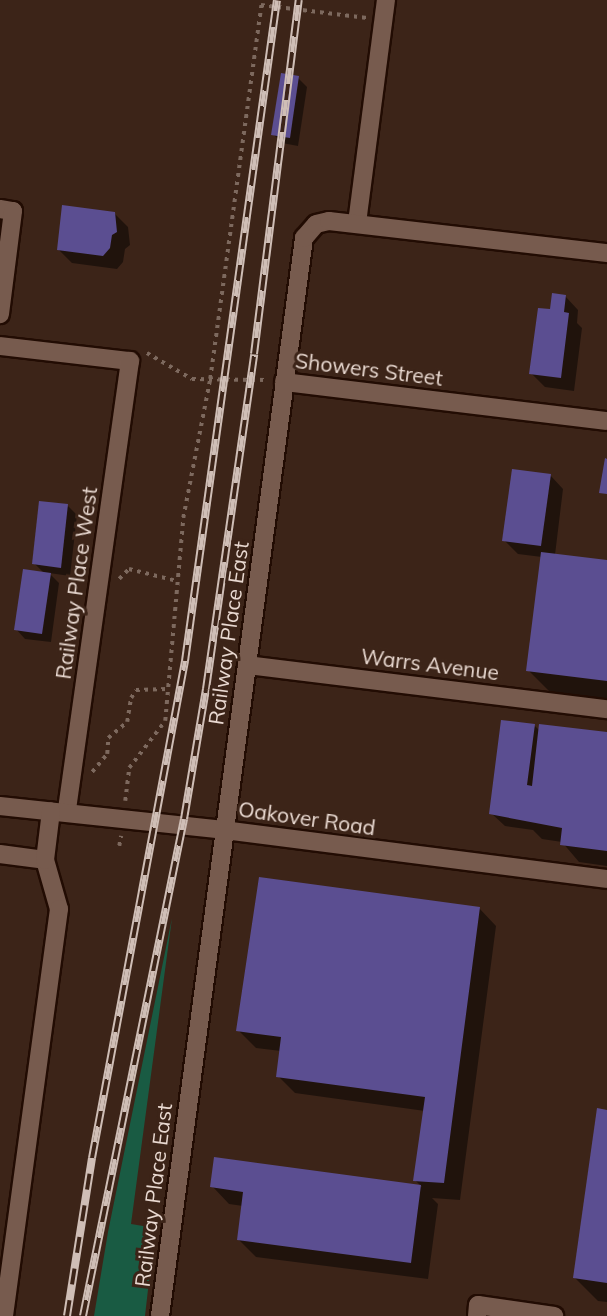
<!DOCTYPE html>
<style>
body{margin:0}
#map{position:relative;width:607px;height:1316px;overflow:hidden;background:#3c2418;font-family:Mulish,sans-serif}
div>[style]{position:absolute}
[style*='--x']{left:calc(var(--x)*1px);top:calc(var(--y)*1px);width:calc(var(--w)*1px);rotate:calc(var(--a)*1deg)}
.green>*{inset:0;background:#195b43}
.shadow>*{inset:0;background:#0007}
.building>*{inset:0;background:#5b4e91}
.path>*{height:3.5px;margin-top:-1.75px;transform-origin:0;background:repeating-linear-gradient(90deg,#7d695e 0 3.5px,transparent 0 8.5px)}
.roads{filter:drop-shadow(2px 0 #220c03) drop-shadow(-2px 0 #220c03) drop-shadow(0 2px #220c03) drop-shadow(0 -2px #220c03)}
.minor>*{height:18px;margin:-9px;padding:0 9px;transform-origin:9px;border-radius:9px;background:#775b4e}
.rail>*{height:8px;margin-top:-4px;transform-origin:0;background:repeating-linear-gradient(90deg,#3c2418 0 16px,#cfbeb6 0 32px);box-sizing:border-box;border-block:2px solid #cfbeb6}
span{translate:-50% -50%;white-space:nowrap;text-align:center;line-height:1.15;-webkit-text-stroke:6px #3c2418;paint-order:stroke}
.street-label{font-size:21px;color:#e9d9d1}
</style>
<div id="map">
<div class="green">
<i style="clip-path:polygon(172px 918px,131px 1224px,155px 1228px,145px 1316px,94px 1316px,108px 1232px)"></i>
</div>
<div class="shadow">
<i style="clip-path:polygon(298px 78px,307px 87px,298px 146px,282px 143px,273px 134px)"></i>
<i style="clip-path:polygon(114px 213px,128px 227px,130px 245px,125px 249px,123px 262px,117px 269px,72px 263px,59px 250px)"></i>
<i style="clip-path:polygon(565px 296px,578px 310px,577px 323px,582px 328px,574px 391px,545px 387px,531px 373px,551px 311px)"></i>
<i style="clip-path:polygon(550px 475px,563px 489px,555px 555px,607px 562px,607px 700px,551px 693px,528px 670px,542px 557px,518px 554px,504px 540px)"></i>
<i style="clip-path:polygon(68px 506px,77px 515px,70px 576px,49px 573px,59px 583px,51px 642px,25px 639px,16px 629px,44px 573px,34px 563px)"></i>
<i style="clip-path:polygon(535px 726px,540px 731px,607px 734px,607px 866px,579px 862px,562px 842px,542px 839px,533px 830px,505px 826px,491px 813px)"></i>
<i style="clip-path:polygon(479px 908px,496px 926px,460px 1200px,432px 1198px,438px 1204px,428px 1279px,256px 1257px,239px 1240px,243px 1206px,229px 1204px,212px 1186px,215px 1159px,422px 1187px,415px 1180px,425px 1111px,295px 1093px,278px 1076px,281px 1051px,256px 1048px,238px 1030px)"></i>
<i style="clip-path:polygon(607px 1112px,607px 1302px,598px 1301px,575px 1278px)"></i>
</div>
<div class="building">
<i style="clip-path:polygon(281px 73px,299px 76px,290px 138px,271px 135px)"></i>
<i style="clip-path:polygon(62px 205px,115px 212px,117px 232px,112px 235px,110px 248px,103px 256px,57px 250px)"></i>
<i style="clip-path:polygon(552px 293px,566px 295px,564px 312px,569px 313px,561px 378px,529px 374px,538px 308px,550px 309px)"></i>
<i style="clip-path:polygon(605px 458px,607px 459px,607px 494px,599px 493px)"></i>
<i style="clip-path:polygon(512px 469px,551px 474px,541px 546px,502px 541px)"></i>
<i style="clip-path:polygon(39px 501px,68px 504px,61px 568px,32px 564px)"></i>
<i style="clip-path:polygon(541px 552px,607px 560px,607px 681px,526px 671px)"></i>
<i style="clip-path:polygon(23px 569px,51px 573px,42px 634px,14px 630px)"></i>
<i style="clip-path:polygon(501px 720px,535px 724px,527px 785px,532px 786px,539px 724px,607px 732px,607px 851px,560px 845px,562px 828px,489px 814px)"></i>
<i style="clip-path:polygon(259px 877px,480px 907px,444px 1183px,413px 1181px,425px 1097px,276px 1077px,281px 1037px,236px 1031px)"></i>
<i style="clip-path:polygon(597px 1108px,607px 1110px,607px 1283px,573px 1278px)"></i>
<i style="clip-path:polygon(214px 1157px,421px 1185px,411px 1263px,237px 1240px,243px 1192px,210px 1187px)"></i>
</div>
<div class="path">
<i style="--x:261;--y:5;--w:107;--a:7"></i>
<i style="--x:147;--y:353;--w:52;--a:30"></i>
<i style="--x:192;--y:379;--w:73;--a:0.8"></i>
<i style="--x:119;--y:579;--w:14;--a:-45"></i>
<i style="--x:129;--y:569;--w:49;--a:14"></i>
<i style="--x:92;--y:772;--w:23;--a:-50"></i>
<i style="--x:107;--y:754;--w:16;--a:-86"></i>
<i style="--x:108;--y:738;--w:25;--a:-40"></i>
<i style="--x:127;--y:722;--w:24;--a:-81"></i>
<i style="--x:131;--y:698;--w:9;--a:-58"></i>
<i style="--x:136;--y:690;--w:31;--a:-2"></i>
<i style="--x:125;--y:801;--w:33;--a:-83"></i>
<i style="--x:129;--y:768;--w:59;--a:-52.5"></i>
<i style="--x:165;--y:721;--w:204;--a:-84.9"></i>
<i style="--x:183;--y:518;--w:142;--a:-79"></i>
<i style="--x:210;--y:379;--w:383;--a:-82.2"></i>
<i style="--x:119;--y:846;--w:10;--a:-79"></i>
</div>
<div class="roads">
<div class="minor">
<i style="--x:0;--y:209;--w:13;--a:9"></i>
<i style="--x:13;--y:211;--w:104;--a:97.2"></i>
<i style="--x:357;--y:223;--w:225;--a:-82.6"></i>
<i style="--x:0;--y:346;--w:131;--a:6.6"></i>
<i style="--x:130;--y:361;--w:455;--a:98"></i>
<i style="--x:284;--y:382;--w:325;--a:6.9"></i>
<i style="--x:247;--y:665;--w:363;--a:7"></i>
<i style="--x:0;--y:806;--w:225;--a:6.1"></i>
<i style="--x:224;--y:830;--w:386;--a:7.3"></i>
<i style="--x:0;--y:854;--w:45;--a:7.6"></i>
<i style="--x:45;--y:860;--w:51;--a:74.1"></i>
<i style="--x:59;--y:909;--w:411;--a:97.7"></i>
<i style="--x:45;--y:860;--w:49;--a:-83"></i>
<i style="--x:160;--y:1316;--w:1088;--a:-82.39"></i>
<i style="--x:304;--y:238;--w:18;--a:-49"></i>
<i style="--x:316;--y:224;--w:13;--a:-13"></i>
<i style="--x:329;--y:221;--w:280;--a:6.6"></i>
<i style="--x:477;--y:1316;--w:11;--a:-85"></i>
<i style="--x:478;--y:1305;--w:77;--a:8.2"></i>
</div>
</div>
<div class="rail">
<i style="--x:67;--y:1316;--w:160;--a:-81"></i>
<i style="--x:92;--y:1158;--w:506;--a:-79.4"></i>
<i style="--x:185;--y:661;--w:667;--a:-82.08"></i>
<i style="--x:83;--y:1316;--w:507;--a:-78.51"></i>
<i style="--x:184;--y:819;--w:132;--a:-80.4"></i>
<i style="--x:206;--y:689;--w:338;--a:-81.8"></i>
<i style="--x:254;--y:354;--w:357;--a:-82.8"></i>
</div>
<div class="street-label">
<span style="left:369px;top:369px;rotate:7deg">Showers Street</span>
<span style="left:76px;top:583px;rotate:-82deg">Railway Place West</span>
<span style="left:228px;top:633px;rotate:-82deg">Railway Place East</span>
<span style="left:430px;top:664px;rotate:7deg">Warrs Avenue</span>
<span style="left:307px;top:818px;rotate:8deg">Oakover Road</span>
<span style="left:153px;top:1195px;rotate:-83deg">Railway Place East</span>
</div>
</div>
